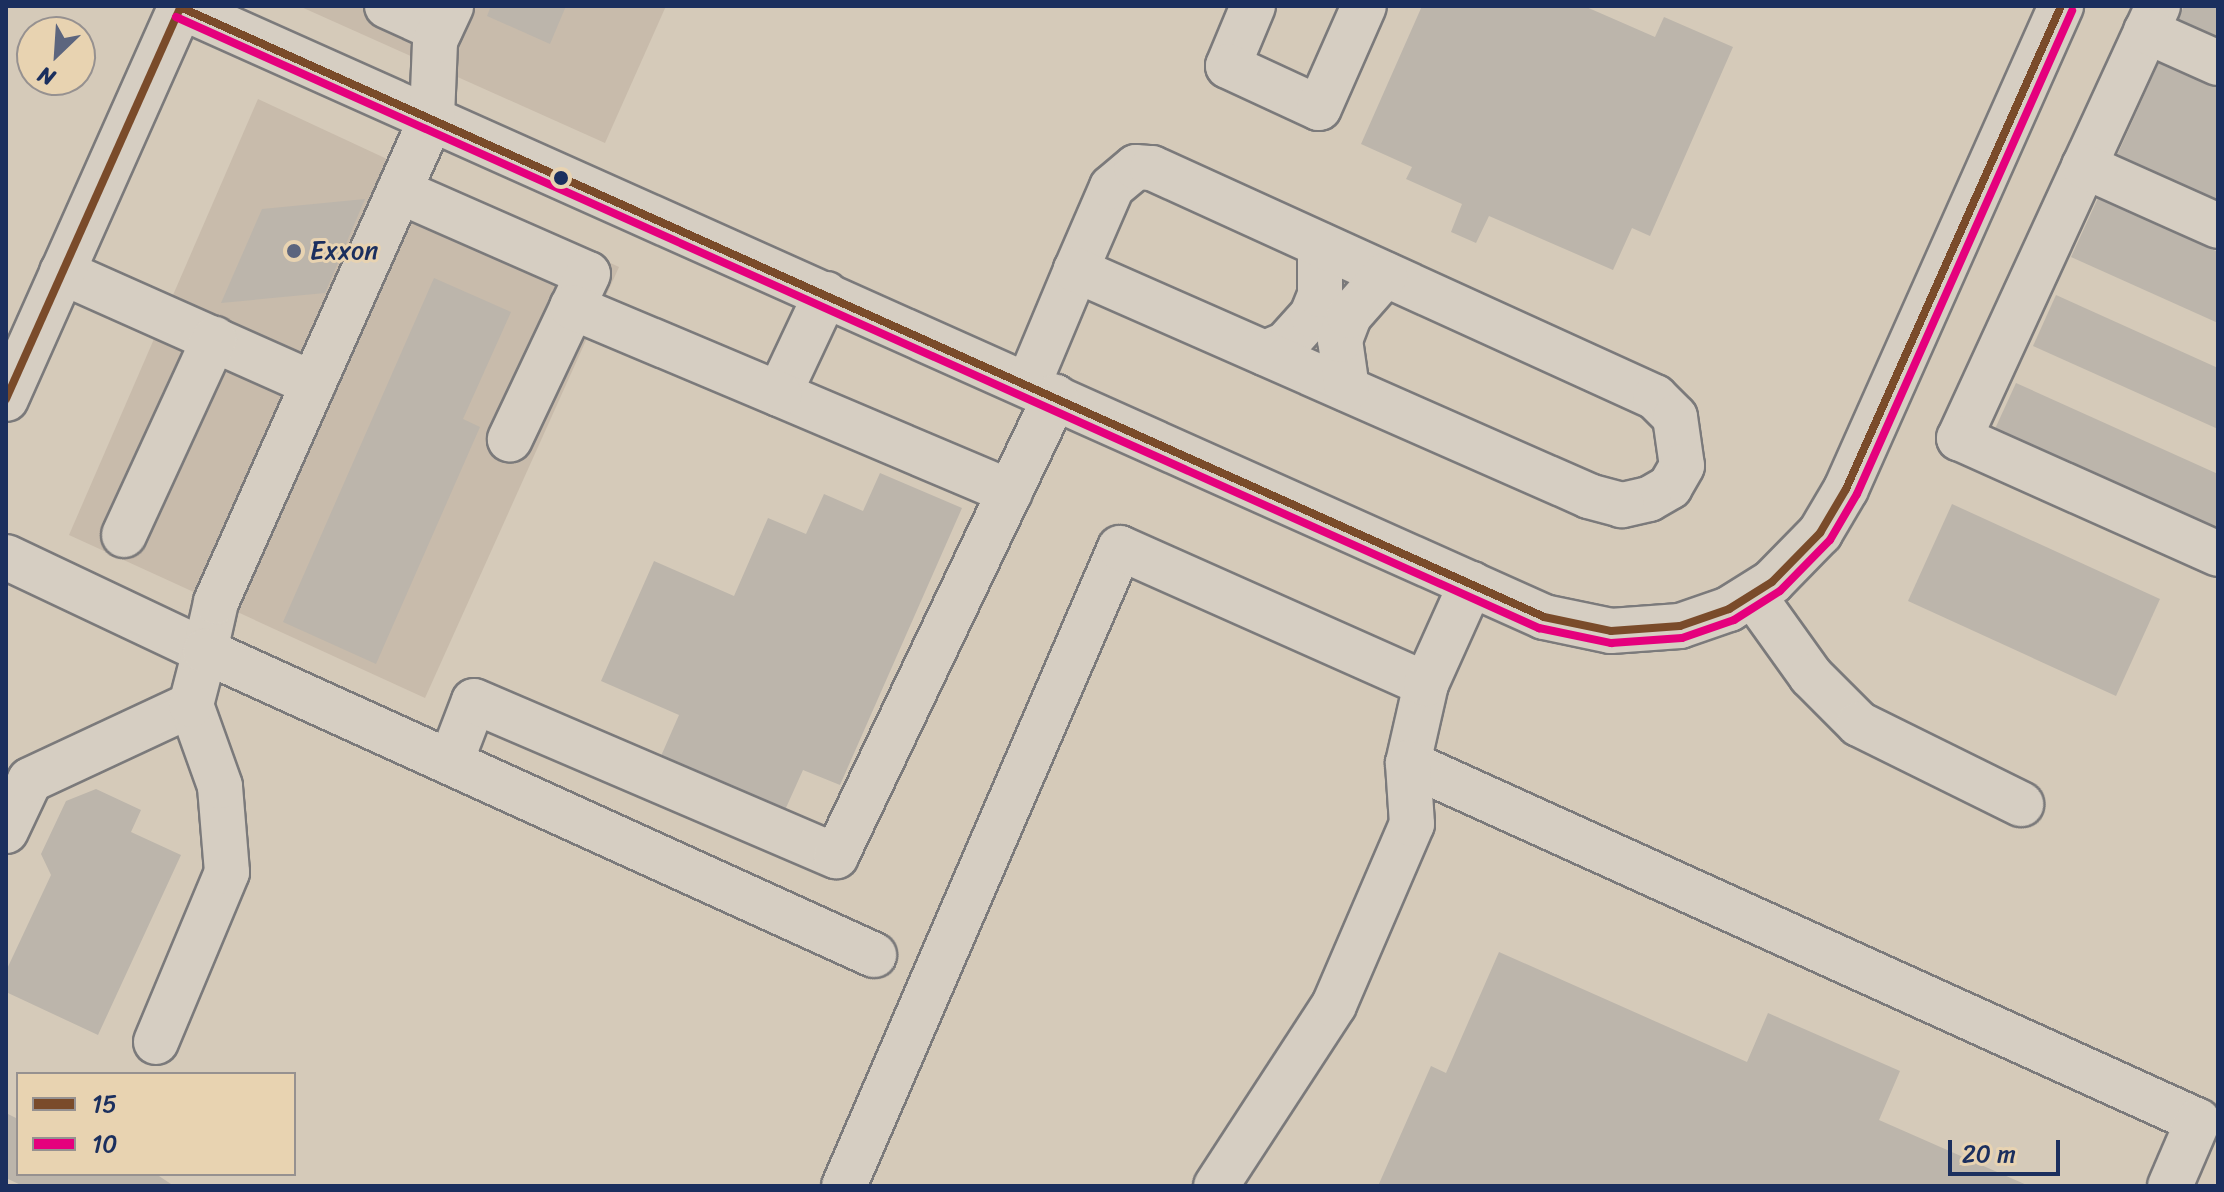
<!DOCTYPE html>
<style>
body{margin:0}
#map{position:relative;width:2224px;height:1192px;overflow:hidden;background:#d5cab9;font-family:Sriracha,sans-serif}
div>[style]{position:absolute}
[style*='--x']{left:calc(var(--x)*1px);top:calc(var(--y)*1px);width:calc(var(--w)*1px);rotate:calc(var(--a)*1deg)}
.built>*{inset:0;background:#c8bbab}
.building>*{inset:0;background:#bcb5ab}
.roads{filter:drop-shadow(2px 0 #7b7a7b) drop-shadow(-2px 0 #7b7a7b) drop-shadow(0 2px #7b7a7b) drop-shadow(0 -2px #7b7a7b)}
.minor>*{height:44px;margin:-22px;padding:0 22px;transform-origin:22px;border-radius:22px;background:#d6cec2}
.bus-1>*{height:8px;margin:-4px;padding:0 4px;transform-origin:4px;border-radius:4px;background:#7a4b2a}
.bus-2>*{height:8px;margin:-4px;padding:0 4px;transform-origin:4px;border-radius:4px;background:#e5007d}
.dots>*{width:22px;height:22px;translate:-50% -50%;box-sizing:border-box;border:4px solid #e8d3b1;border-radius:50%}
span{translate:-50% -50%;white-space:nowrap;text-align:center;line-height:1.15;-webkit-text-stroke:6px #e8d3b1;paint-order:stroke}
.poi-label{font-size:26px;color:#1b2f5e}
.left{translate:0 -50%;text-align:left}
.frame{position:absolute;inset:0;border:8px solid #1b2f5e;pointer-events:none}
.legend{position:absolute;left:16px;top:1072px;width:280px;height:104px;box-sizing:border-box;background:#e8d3b1;border:2px solid #969190;margin:0;padding:10px 14px;list-style:none;font-size:24px;color:#1b2f5e}
.legend li{display:flex;align-items:center;gap:16px;height:40px}
.legend b{width:40px;border:2px solid #969190}
.north{position:absolute;left:16px;top:16px;width:80px;height:80px;box-sizing:border-box;background:#e8d3b1;border:2px solid #969190;border-radius:50%;rotate:205deg;font-size:22px;font-weight:700;line-height:32px;text-align:center;color:#1b2f5e}
.north::after{content:'';display:block;margin:auto;width:28px;height:36px;background:#5c657e;clip-path:polygon(50% 0,100% 100%,50% 72%,0 100%)}
.scale{position:absolute;left:1948px;top:1140px;width:112px;height:36px;box-sizing:border-box;border:4px solid #1b2f5e;border-top:0;padding-left:10px;font-size:24px;line-height:28px;white-space:nowrap;color:#1b2f5e;-webkit-text-stroke:6px #e8d3b1;paint-order:stroke}
</style>
<div id="map">
<div class="built">
<i style="clip-path:polygon(299px 6px,666px 6px,605px 143px)"></i>
<i style="clip-path:polygon(258px 99px,619px 267px,425px 698px,69px 535px)"></i>
</div>
<div class="building">
<i style="clip-path:polygon(491px 6px,566px 6px,550px 44px,487px 16px)"></i>
<i style="clip-path:polygon(1422px 6px,1584px 6px,1655px 37px,1664px 17px,1733px 47px,1650px 236px,1632px 228px,1613px 270px,1489px 216px,1476px 243px,1451px 232px,1462px 204px,1406px 179px,1412px 167px,1361px 144px)"></i>
<i style="clip-path:polygon(2184px 6px,2218px 6px,2218px 42px,2176px 23px)"></i>
<i style="clip-path:polygon(2160px 60px,2218px 86px,2218px 206px,2115px 160px)"></i>
<i style="clip-path:polygon(2098px 198px,2218px 252px,2218px 323px,2071px 257px)"></i>
<i style="clip-path:polygon(365px 199px,325px 293px,221px 303px,262px 209px)"></i>
<i style="clip-path:polygon(434px 278px,511px 312px,463px 419px,480px 427px,376px 664px,283px 622px)"></i>
<i style="clip-path:polygon(2056px 295px,2218px 368px,2218px 429px,2033px 346px)"></i>
<i style="clip-path:polygon(2016px 383px,2218px 474px,2218px 532px,1994px 431px)"></i>
<i style="clip-path:polygon(880px 473px,962px 508px,840px 785px,803px 770px,785px 810px,661px 756px,679px 715px,601px 681px,654px 561px,734px 596px,768px 518px,806px 534px,824px 494px,863px 511px)"></i>
<i style="clip-path:polygon(1952px 504px,2160px 599px,2116px 696px,1908px 601px)"></i>
<i style="clip-path:polygon(96px 789px,141px 810px,131px 832px,181px 855px,98px 1035px,6px 992px,6px 971px,51px 875px,41px 854px,66px 801px)"></i>
<i style="clip-path:polygon(1499px 952px,1747px 1062px,1768px 1013px,1900px 1071px,1879px 1120px,2029px 1186px,1378px 1186px,1431px 1066px,1446px 1073px)"></i>
<i style="clip-path:polygon(6px 1113px,18px 1119px,18px 1174px,156px 1174px,174px 1186px,23px 1186px,6px 1178px)"></i>
</div>
<div class="roads">
<div class="minor">
<i style="--x:179;--y:6;--w:1496;--a:24.11"></i>
<i style="--x:1544;--y:617;--w:68;--a:11.8"></i>
<i style="--x:1611;--y:631;--w:69;--a:-4.1"></i>
<i style="--x:1680;--y:626;--w:52;--a:-19.1"></i>
<i style="--x:1729;--y:609;--w:51;--a:-32.1"></i>
<i style="--x:1772;--y:582;--w:69;--a:-45.6"></i>
<i style="--x:1820;--y:533;--w:51;--a:-59.4"></i>
<i style="--x:1846;--y:489;--w:529;--a:-66"></i>
<i style="--x:387;--y:6;--w:58;--a:24.4"></i>
<i style="--x:1253;--y:6;--w:65;--a:112.6"></i>
<i style="--x:1228;--y:66;--w:100;--a:24.8"></i>
<i style="--x:1319;--y:108;--w:111;--a:-66.2"></i>
<i style="--x:2158;--y:6;--w:476;--a:114.7"></i>
<i style="--x:1959;--y:438;--w:284;--a:24.1"></i>
<i style="--x:2146;--y:31;--w:79;--a:24"></i>
<i style="--x:2084;--y:166;--w:147;--a:24.1"></i>
<i style="--x:399;--y:191;--w:206;--a:23.7"></i>
<i style="--x:588;--y:274;--w:183;--a:115.3"></i>
<i style="--x:62;--y:272;--w:275;--a:24"></i>
<i style="--x:826;--y:294;--w:110;--a:115.2"></i>
<i style="--x:779;--y:394;--w:251;--a:23"></i>
<i style="--x:572;--y:307;--w:225;--a:22.8"></i>
<i style="--x:1265;--y:353;--w:23;--a:-23"></i>
<i style="--x:1286;--y:344;--w:39;--a:-48"></i>
<i style="--x:1312;--y:315;--w:22;--a:-68"></i>
<i style="--x:1320;--y:295;--w:50;--a:-90"></i>
<i style="--x:1028;--y:385;--w:125;--a:-67.3"></i>
<i style="--x:1076;--y:270;--w:90;--a:-66.6"></i>
<i style="--x:1112;--y:187;--w:31;--a:-40"></i>
<i style="--x:1136;--y:167;--w:16;--a:4"></i>
<i style="--x:1152;--y:168;--w:553;--a:24.48"></i>
<i style="--x:1655;--y:397;--w:28;--a:45"></i>
<i style="--x:1675;--y:417;--w:49;--a:81.9"></i>
<i style="--x:1682;--y:466;--w:24;--a:120"></i>
<i style="--x:1670;--y:487;--w:24;--a:150"></i>
<i style="--x:1649;--y:499;--w:28;--a:167"></i>
<i style="--x:1622;--y:505;--w:34;--a:-165"></i>
<i style="--x:1589;--y:496;--w:561;--a:-156.22"></i>
<i style="--x:1347;--y:389;--w:49;--a:-98.1"></i>
<i style="--x:1340;--y:340;--w:26;--a:-69"></i>
<i style="--x:1349;--y:316;--w:55;--a:-48.7"></i>
<i style="--x:6;--y:399;--w:430;--a:-66"></i>
<i style="--x:124;--y:535;--w:216;--a:-65.3"></i>
<i style="--x:6;--y:557;--w:220;--a:25.3"></i>
<i style="--x:205;--y:651;--w:50;--a:-77.3"></i>
<i style="--x:216;--y:602;--w:531;--a:-65.99"></i>
<i style="--x:432;--y:117;--w:76;--a:-87.7"></i>
<i style="--x:435;--y:41;--w:38;--a:-65"></i>
<i style="--x:1753;--y:595;--w:100;--a:54.4"></i>
<i style="--x:1811;--y:676;--w:68;--a:45"></i>
<i style="--x:1859;--y:724;--w:181;--a:26.3"></i>
<i style="--x:1426;--y:684;--w:81;--a:102.8"></i>
<i style="--x:1408;--y:763;--w:867;--a:24.38"></i>
<i style="--x:2198;--y:1121;--w:71;--a:113.3"></i>
<i style="--x:451;--y:761;--w:64;--a:-69"></i>
<i style="--x:474;--y:701;--w:394;--a:23.2"></i>
<i style="--x:836;--y:856;--w:509;--a:-64.49"></i>
<i style="--x:6;--y:831;--w:56;--a:-64.8"></i>
<i style="--x:30;--y:780;--w:178;--a:-25"></i>
<i style="--x:156;--y:1042;--w:184;--a:-67.3"></i>
<i style="--x:227;--y:872;--w:86;--a:-94.7"></i>
<i style="--x:220;--y:786;--w:86;--a:-109.7"></i>
<i style="--x:191;--y:705;--w:56;--a:-75.5"></i>
<i style="--x:205;--y:651;--w:735;--a:24.44"></i>
<i style="--x:844;--y:1186;--w:695;--a:-66.61"></i>
<i style="--x:1120;--y:548;--w:335;--a:24"></i>
<i style="--x:1426;--y:684;--w:110;--a:-65.8"></i>
<i style="--x:1216;--y:1186;--w:216;--a:-56.9"></i>
<i style="--x:1334;--y:1005;--w:197;--a:-66.7"></i>
<i style="--x:1412;--y:824;--w:61;--a:-93.8"></i>
</div>
</div>
<div class="bus-1">
<i style="--x:180;--y:7;--w:1494;--a:24.09"></i>
<i style="--x:1544;--y:617;--w:68;--a:11.8"></i>
<i style="--x:1611;--y:631;--w:69;--a:-4.1"></i>
<i style="--x:1680;--y:626;--w:52;--a:-19.1"></i>
<i style="--x:1729;--y:609;--w:51;--a:-32.1"></i>
<i style="--x:1772;--y:582;--w:69;--a:-45.6"></i>
<i style="--x:1820;--y:533;--w:51;--a:-59.4"></i>
<i style="--x:1846;--y:489;--w:529;--a:-66"></i>
<i style="--x:6;--y:399;--w:430;--a:-66"></i>
</div>
<div class="bus-2">
<i style="--x:176;--y:17;--w:1494;--a:24.15"></i>
<i style="--x:1539;--y:628;--w:74;--a:11.8"></i>
<i style="--x:1611;--y:643;--w:71;--a:-4"></i>
<i style="--x:1682;--y:638;--w:55;--a:-19.1"></i>
<i style="--x:1734;--y:620;--w:54;--a:-32.2"></i>
<i style="--x:1780;--y:591;--w:71;--a:-45.6"></i>
<i style="--x:1830;--y:540;--w:53;--a:-59.6"></i>
<i style="--x:1857;--y:494;--w:529;--a:-66"></i>
</div>
<div class="dots">
<i style="left:561px;top:178px;background:#1b2f5e"></i>
<i style="left:294px;top:251px;background:#5c657e"></i>
</div>
<div class="poi-label">
<span class="left" style="left:310px;top:251px">Exxon</span>
</div>
<div class="frame"></div>
<ul class="legend">
<li><b style="height:10px;background:#7a4b2a"></b>15</li>
<li><b style="height:10px;background:#e5007d"></b>10</li>
</ul>
<div class="north">N</div>
<div class="scale">20 m</div>
</div>
